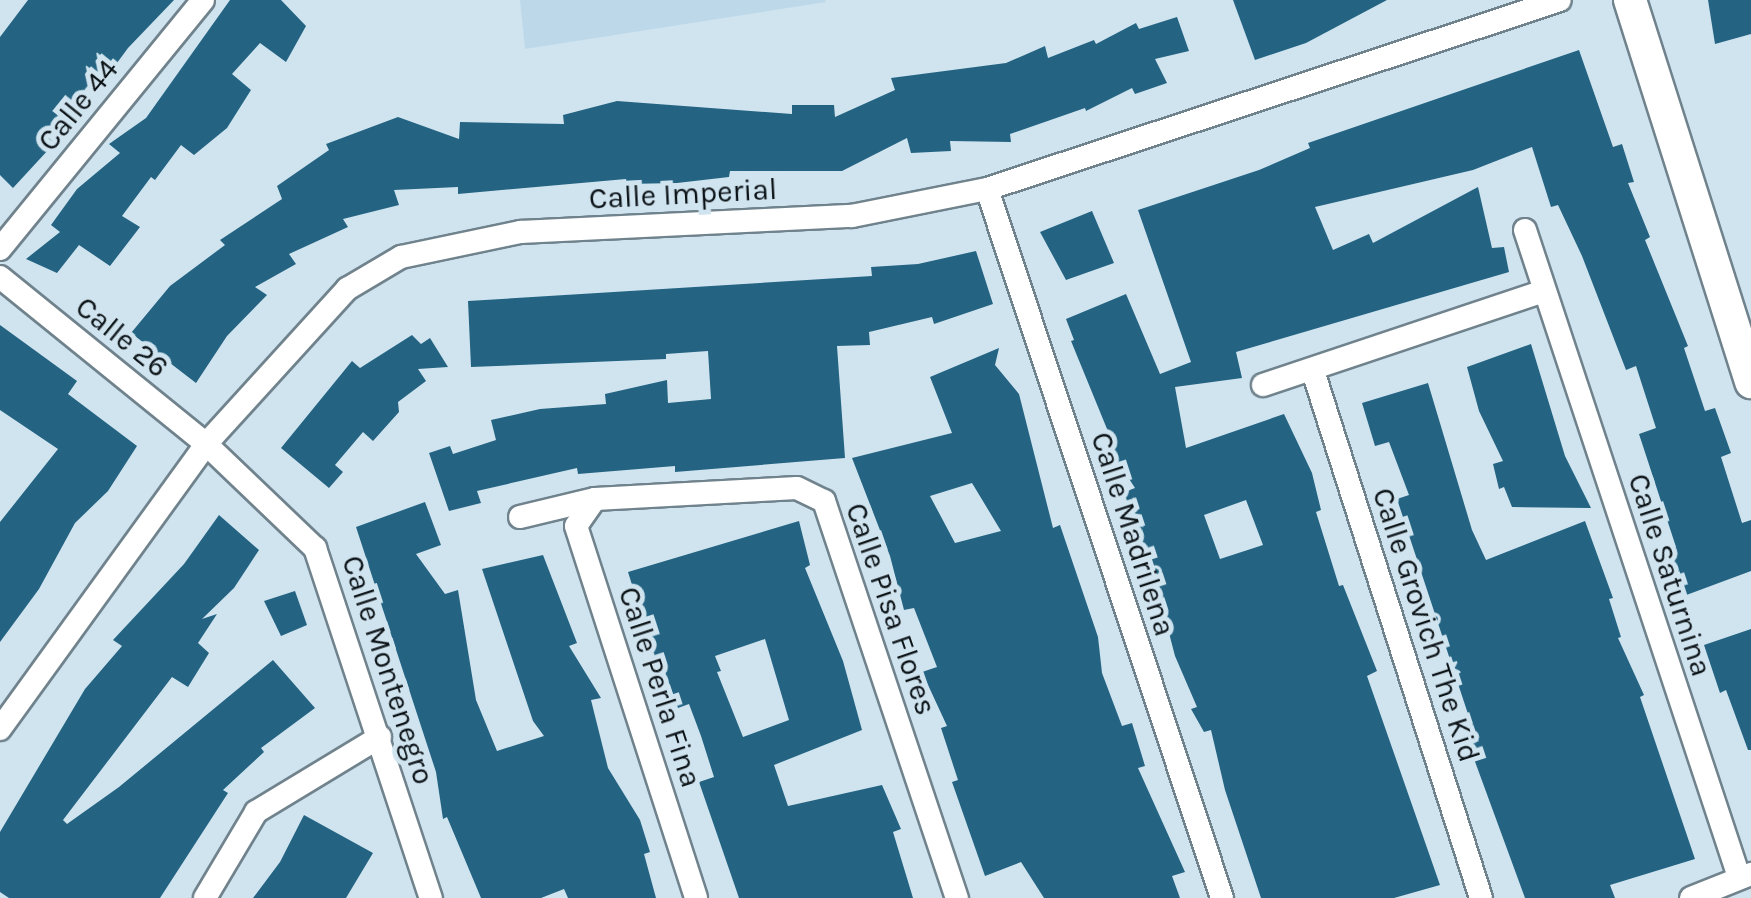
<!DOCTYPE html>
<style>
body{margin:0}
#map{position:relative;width:1751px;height:898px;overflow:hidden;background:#d0e4f0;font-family:Karla,sans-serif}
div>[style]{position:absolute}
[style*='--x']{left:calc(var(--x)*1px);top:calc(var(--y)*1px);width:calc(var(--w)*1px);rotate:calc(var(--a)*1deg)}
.built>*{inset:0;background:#bdd9e9}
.building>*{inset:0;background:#246482}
.roads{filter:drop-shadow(2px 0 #70838d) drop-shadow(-2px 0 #70838d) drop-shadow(0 2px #70838d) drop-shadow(0 -2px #70838d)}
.street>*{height:22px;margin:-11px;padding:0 11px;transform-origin:11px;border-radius:11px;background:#fff}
.secondary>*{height:32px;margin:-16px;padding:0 16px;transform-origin:16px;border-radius:16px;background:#fff}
span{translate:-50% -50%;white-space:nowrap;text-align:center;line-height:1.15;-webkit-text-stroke:10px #d0e4f0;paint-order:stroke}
.street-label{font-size:30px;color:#0c1317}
</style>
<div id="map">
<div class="built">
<i style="clip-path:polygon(520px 0,825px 0,826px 2px,525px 49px)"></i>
</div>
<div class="building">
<i style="clip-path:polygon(28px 0,174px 0,128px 48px,73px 123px,13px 188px,0 175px,0 37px)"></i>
<i style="clip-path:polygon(230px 0,281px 0,306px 26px,286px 62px,260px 43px,232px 74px,251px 90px,227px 128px,194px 155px,181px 145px,155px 180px,151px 177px,122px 216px,140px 227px,110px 266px,79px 245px,57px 273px,26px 259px,60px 232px,51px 225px,77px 189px,120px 153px,109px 144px,146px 118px)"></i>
<i style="clip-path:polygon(1233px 0,1387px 0,1306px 43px,1255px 60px)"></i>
<i style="clip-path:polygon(1708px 0,1751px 0,1751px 34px,1715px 44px)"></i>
<i style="clip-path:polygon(1177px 17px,1189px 51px,1155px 59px,1167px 83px,1135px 94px,1132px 88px,1086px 111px,1085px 108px,1010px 134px,1011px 142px,950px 141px,951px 151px,911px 153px,907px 138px,842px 171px,730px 171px,729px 177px,677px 183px,627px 184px,626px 179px,458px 194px,458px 187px,394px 190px,399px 205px,343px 219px,348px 227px,289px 254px,296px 264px,255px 287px,267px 295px,227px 336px,196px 383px,131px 333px,170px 286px,225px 245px,220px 240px,282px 199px,277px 186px,329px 150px,326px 144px,398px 117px,459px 139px,460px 122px,564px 124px,563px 115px,617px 101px,792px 114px,792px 105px,834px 105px,835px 117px,895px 90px,891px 78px,1006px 63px,1045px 46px,1048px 58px,1094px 40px,1096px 44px,1136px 23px,1139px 29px)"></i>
<i style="clip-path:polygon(evenodd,1579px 50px,1613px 147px,1622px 144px,1634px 182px,1628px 183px,1650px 237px,1645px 240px,1688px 346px,1684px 348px,1705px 411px,1715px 408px,1731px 453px,1721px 457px,1742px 523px,1751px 520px,1751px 571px,1681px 597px,1664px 551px,1676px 547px,1639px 434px,1656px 428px,1636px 366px,1626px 370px,1582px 256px,1558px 205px,1551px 207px,1532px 147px,1473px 170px,1315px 207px,1333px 250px,1369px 234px,1373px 243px,1478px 187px,1492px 248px,1504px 247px,1509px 272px,1236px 352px,1242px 378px,1175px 387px,1186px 448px,1284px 414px,1312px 473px,1321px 510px,1316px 512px,1339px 586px,1343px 585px,1377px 671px,1367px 676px,1440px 885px,1394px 898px,1261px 898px,1225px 790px,1211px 730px,1204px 732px,1191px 709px,1197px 707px,1175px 656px,1157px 587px,1135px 541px,1122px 493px,1135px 488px,1109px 448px,1114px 446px,1071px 341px,1074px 340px,1066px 319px,1126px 294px,1160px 374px,1191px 362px,1138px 210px,1259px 170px,1310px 148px,1308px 143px,1579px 50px,1246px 500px,1263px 545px,1220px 559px,1204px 515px,1246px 500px)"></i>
<i style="clip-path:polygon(1092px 211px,1114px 263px,1066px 280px,1040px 232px)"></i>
<i style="clip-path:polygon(976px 251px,993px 304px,934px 324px,932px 317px,869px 332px,870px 345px,837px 346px,845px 458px,675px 472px,675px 466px,578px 474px,577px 468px,477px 491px,481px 503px,449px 511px,429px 453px,450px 446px,453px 454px,496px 440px,491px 420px,540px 409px,606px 404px,605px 394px,667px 380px,668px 403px,711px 399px,708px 351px,666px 354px,666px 359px,471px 367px,468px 301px,872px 276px,871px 267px,918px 264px)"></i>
<i style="clip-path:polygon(0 325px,77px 381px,68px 394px,137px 446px,108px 491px,75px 523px,39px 589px,0 642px,0 522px,58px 449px,0 410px)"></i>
<i style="clip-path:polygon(412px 335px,421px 344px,430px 338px,448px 367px,418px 369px,426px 381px,398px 402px,399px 412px,373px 441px,363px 432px,335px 465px,343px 472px,329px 488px,281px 448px,352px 361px,360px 368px)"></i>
<i style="clip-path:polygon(1531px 344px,1565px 456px,1591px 508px,1512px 507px,1504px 487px,1499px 489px,1493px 464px,1503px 461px,1479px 411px,1467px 367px)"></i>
<i style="clip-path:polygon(evenodd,999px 348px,995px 365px,1019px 394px,1053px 528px,1060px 525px,1098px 637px,1102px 673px,1122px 726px,1132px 723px,1145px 766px,1138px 768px,1185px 872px,1172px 876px,1180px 898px,1044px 898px,1021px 862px,985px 876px,952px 782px,958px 780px,941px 728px,947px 726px,922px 672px,937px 667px,914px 608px,904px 610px,890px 556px,852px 458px,952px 433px,930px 377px,999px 348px,972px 483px,1001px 531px,955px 543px,930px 496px,972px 483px)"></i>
<i style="clip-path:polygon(1428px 383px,1472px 530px,1486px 560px,1585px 521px,1613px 598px,1609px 599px,1621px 637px,1618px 638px,1644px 695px,1640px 697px,1695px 859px,1610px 885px,1615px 898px,1525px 898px,1459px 718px,1468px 714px,1397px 499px,1409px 495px,1389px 442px,1375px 446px,1362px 403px)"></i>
<i style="clip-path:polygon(425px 502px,441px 545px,416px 554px,445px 594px,458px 590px,476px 700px,497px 751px,544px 736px,533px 721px,482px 569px,543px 555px,577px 643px,569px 646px,601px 698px,591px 700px,608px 768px,640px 820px,650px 852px,644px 854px,656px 898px,568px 898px,564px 889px,541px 898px,481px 898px,447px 817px,443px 819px,436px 772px,356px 527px)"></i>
<i style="clip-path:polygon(219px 515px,259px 550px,234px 588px,202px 619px,217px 614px,198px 643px,209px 653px,188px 687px,172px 677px,63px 820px,67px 824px,119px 787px,273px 660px,315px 708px,261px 748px,264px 752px,223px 790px,228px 793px,160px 898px,9px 898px,0 892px,0 832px,85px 689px,122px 646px,113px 640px,184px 564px)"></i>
<i style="clip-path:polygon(evenodd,799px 521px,810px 565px,805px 568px,843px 661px,862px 730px,774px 765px,788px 806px,882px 785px,901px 829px,893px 832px,913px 898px,739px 898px,699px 782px,714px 777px,701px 736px,689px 704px,678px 708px,659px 656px,655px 658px,628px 572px,799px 521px,765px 639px,789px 720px,743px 737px,717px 672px,721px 671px,715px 656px,765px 639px)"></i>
<i style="clip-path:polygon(295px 591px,307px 625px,281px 636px,264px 601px)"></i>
<i style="clip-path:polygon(1751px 629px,1751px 750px,1748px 750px,1726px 690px,1720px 693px,1704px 645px)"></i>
<i style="clip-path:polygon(304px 815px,373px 853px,346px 898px,253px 898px,280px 862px)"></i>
</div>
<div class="roads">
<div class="street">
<i style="--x:987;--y:189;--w:747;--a:71.66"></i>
<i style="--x:1525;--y:230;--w:681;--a:71.7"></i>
<i style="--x:0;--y:249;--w:321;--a:-50.8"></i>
<i style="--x:0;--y:277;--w:265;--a:39"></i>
<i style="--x:206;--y:444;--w:151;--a:43.7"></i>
<i style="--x:315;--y:548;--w:369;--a:71.7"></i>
<i style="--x:1313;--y:371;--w:553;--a:72.32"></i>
<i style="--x:1263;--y:385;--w:296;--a:-18.5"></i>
<i style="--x:595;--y:499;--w:33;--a:125"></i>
<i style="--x:576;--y:526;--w:391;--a:72.1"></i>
<i style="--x:520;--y:517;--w:77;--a:-13.5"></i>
<i style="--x:595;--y:499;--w:202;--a:-3.1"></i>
<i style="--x:797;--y:488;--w:30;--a:26"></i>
<i style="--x:824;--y:501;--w:419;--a:71.5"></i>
<i style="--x:0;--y:729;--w:352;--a:-54.1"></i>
<i style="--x:206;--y:444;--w:210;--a:-47.7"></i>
<i style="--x:347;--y:289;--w:63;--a:-30.7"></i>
<i style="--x:401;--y:257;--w:123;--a:-11.8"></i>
<i style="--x:521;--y:232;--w:331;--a:-2.8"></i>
<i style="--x:852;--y:216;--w:138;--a:-11.3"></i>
<i style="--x:987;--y:189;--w:603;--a:-18.25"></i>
<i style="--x:205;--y:898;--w:100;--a:-59.3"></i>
<i style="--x:256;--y:812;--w:145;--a:-31.2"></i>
<i style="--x:1691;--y:898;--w:65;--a:-21.8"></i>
</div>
<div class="secondary">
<i style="--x:1630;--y:0;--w:401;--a:72.4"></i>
</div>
</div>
<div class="street-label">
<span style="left:78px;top:105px;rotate:-51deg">Calle 44</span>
<span style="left:683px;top:194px;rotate:-3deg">Calle Imperial</span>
<span style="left:122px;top:337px;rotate:39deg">Calle 26</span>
<span style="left:1133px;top:534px;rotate:72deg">Calle Madrilena</span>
<span style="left:1670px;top:575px;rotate:72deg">Calle Saturnina</span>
<span style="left:891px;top:609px;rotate:71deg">Calle Pisa Flores</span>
<span style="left:1426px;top:625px;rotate:72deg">Calle Grovich The Kid</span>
<span style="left:388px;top:670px;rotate:72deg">Calle Montenegro</span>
<span style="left:660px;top:687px;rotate:72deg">Calle Perla Fina</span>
</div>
</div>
